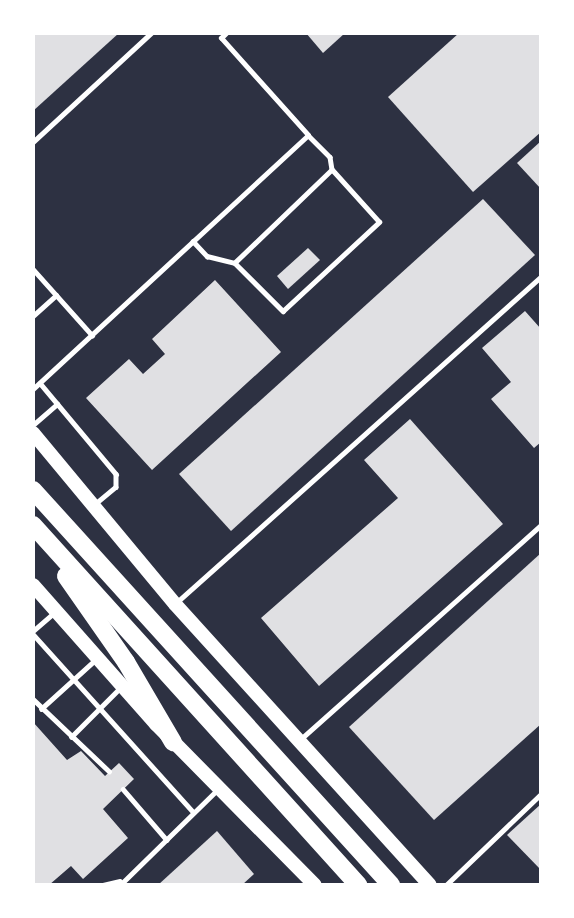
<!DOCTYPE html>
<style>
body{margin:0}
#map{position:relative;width:574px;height:918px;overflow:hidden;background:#2d3142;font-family:"Exo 2",sans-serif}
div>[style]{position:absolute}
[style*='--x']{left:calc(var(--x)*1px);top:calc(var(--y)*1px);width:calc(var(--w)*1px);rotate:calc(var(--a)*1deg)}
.building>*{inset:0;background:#e0e0e3}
.service>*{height:4.5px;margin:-2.25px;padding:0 2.25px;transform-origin:2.25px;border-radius:2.25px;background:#fff}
.secondary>*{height:14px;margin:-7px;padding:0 7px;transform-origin:7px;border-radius:7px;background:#fff}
.motorway>*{height:18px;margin:-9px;padding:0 9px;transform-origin:9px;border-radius:9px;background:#fff}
span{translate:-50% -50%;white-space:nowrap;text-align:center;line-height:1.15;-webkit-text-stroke:7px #fff;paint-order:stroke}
.frame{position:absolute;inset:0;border:35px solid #fff;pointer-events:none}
</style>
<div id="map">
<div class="building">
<i style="clip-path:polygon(33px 33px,119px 33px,33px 111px)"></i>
<i style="clip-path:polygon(306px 33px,345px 33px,323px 53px)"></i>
<i style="clip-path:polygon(459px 33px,541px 33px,541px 132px,473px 192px,388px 97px)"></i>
<i style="clip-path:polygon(541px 141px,541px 189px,517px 163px)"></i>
<i style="clip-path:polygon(483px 199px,535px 255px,231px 531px,179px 474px)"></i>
<i style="clip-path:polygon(308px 248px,320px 260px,288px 289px,277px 276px)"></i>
<i style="clip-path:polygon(215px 280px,281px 352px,152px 470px,86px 398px,129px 359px,143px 374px,165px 354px,152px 339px)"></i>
<i style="clip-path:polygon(525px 311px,541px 329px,541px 442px,534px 448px,491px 399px,511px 382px,482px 348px)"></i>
<i style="clip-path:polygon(410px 419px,503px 524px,319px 686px,261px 618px,398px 498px,364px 460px)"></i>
<i style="clip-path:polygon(541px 553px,541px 724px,434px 820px,349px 727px)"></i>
<i style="clip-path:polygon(33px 722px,67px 760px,81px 751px,105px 776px,119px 763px,134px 779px,103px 809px,128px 838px,83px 879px,71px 866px,49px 885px,33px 885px)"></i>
<i style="clip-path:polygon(541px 804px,541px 870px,507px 835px)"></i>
<i style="clip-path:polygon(217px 831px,254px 874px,242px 885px,158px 885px)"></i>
</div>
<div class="service">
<i style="--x:308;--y:135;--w:31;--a:45"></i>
<i style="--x:330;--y:157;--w:13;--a:81"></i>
<i style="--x:33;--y:142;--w:161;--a:-42.7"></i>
<i style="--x:193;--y:241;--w:21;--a:47"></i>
<i style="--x:207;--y:256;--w:29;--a:14"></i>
<i style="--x:235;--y:263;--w:68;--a:45"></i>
<i style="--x:283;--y:311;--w:131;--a:-42.8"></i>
<i style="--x:379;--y:222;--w:70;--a:-132.1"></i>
<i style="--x:332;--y:170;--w:134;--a:136.2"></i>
<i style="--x:33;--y:269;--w:89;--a:48.2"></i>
<i style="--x:33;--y:316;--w:31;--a:-42"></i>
<i style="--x:40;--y:383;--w:119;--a:50.1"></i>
<i style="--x:116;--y:474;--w:13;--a:90"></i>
<i style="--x:116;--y:487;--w:25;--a:140"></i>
<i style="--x:33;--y:389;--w:374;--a:-42.7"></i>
<i style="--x:308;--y:135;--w:130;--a:-131.9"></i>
<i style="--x:221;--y:38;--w:7;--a:-45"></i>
<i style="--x:33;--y:425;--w:32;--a:-41"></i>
<i style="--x:176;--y:603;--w:489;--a:-41.8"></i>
<i style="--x:33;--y:631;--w:29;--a:-41"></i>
<i style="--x:33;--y:634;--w:239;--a:48"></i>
<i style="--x:33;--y:699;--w:105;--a:43.5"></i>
<i style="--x:41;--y:709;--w:73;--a:-42.2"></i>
<i style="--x:71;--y:737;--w:69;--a:-45"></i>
<i style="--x:302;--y:738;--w:320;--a:-41.7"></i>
<i style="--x:123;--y:789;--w:67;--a:49.2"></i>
<i style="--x:103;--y:885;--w:17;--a:-13"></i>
<i style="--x:120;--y:885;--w:136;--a:-44.4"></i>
<i style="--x:446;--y:885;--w:132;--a:-43.8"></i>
</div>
<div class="secondary">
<i style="--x:33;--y:433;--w:222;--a:50.3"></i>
<i style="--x:175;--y:604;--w:379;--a:47.8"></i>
<i style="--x:33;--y:585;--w:186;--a:48.5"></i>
<i style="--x:156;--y:724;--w:226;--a:45.4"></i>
</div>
<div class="motorway">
<i style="--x:33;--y:490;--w:533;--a:47.81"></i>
<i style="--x:33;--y:525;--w:485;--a:47.9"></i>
<i style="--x:66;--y:576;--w:105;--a:55.1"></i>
<i style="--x:126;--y:662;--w:93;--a:59.6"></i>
</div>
<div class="frame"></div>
</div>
